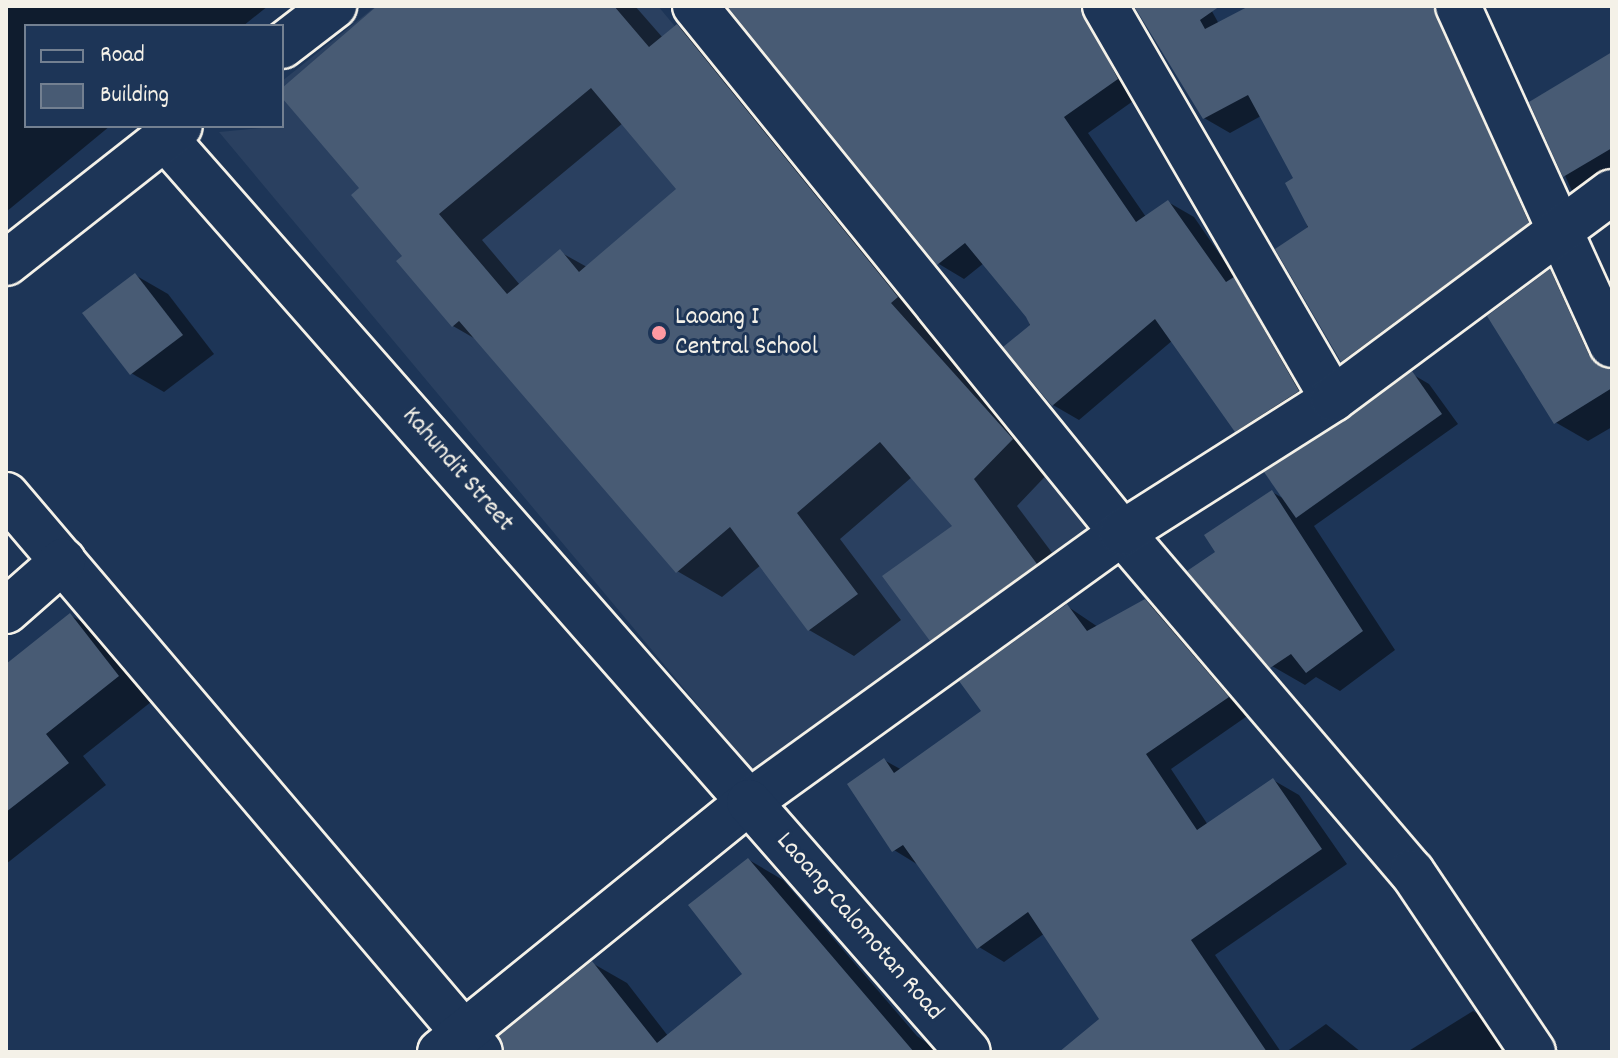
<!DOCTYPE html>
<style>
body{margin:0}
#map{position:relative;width:1618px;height:1058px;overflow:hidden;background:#1d3557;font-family:Dekko,sans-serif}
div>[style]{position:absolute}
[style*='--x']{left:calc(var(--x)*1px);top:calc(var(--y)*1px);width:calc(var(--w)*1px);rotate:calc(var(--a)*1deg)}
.built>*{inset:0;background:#2a4060}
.shadow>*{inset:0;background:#0007}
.building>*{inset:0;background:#485b74}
.roads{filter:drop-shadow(2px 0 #f4f1e8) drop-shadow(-2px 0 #f4f1e8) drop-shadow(0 2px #f4f1e8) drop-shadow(0 -2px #f4f1e8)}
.minor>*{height:44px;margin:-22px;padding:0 22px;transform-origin:22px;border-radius:22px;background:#1d3557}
.major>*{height:44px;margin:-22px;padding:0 22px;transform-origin:22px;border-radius:22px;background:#1d3557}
.dots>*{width:22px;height:22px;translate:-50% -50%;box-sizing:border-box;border:4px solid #1d3557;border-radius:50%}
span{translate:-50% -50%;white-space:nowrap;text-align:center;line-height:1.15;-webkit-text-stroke:6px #1d3557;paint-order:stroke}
.poi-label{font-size:26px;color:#f4f1e8}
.left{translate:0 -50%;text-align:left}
.street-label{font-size:26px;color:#f4f1e8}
.frame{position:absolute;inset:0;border:8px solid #f4f1e8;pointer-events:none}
.legend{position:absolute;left:24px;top:24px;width:260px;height:104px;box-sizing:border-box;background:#1d3557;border:2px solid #738091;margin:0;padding:10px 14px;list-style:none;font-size:24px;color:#f4f1e8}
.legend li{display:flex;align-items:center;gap:16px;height:40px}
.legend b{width:40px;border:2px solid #738091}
</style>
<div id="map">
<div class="built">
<i style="clip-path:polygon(376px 6px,658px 6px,1099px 535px,763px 783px,219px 132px,282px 126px,282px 81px)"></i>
</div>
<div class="shadow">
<i style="clip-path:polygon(6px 6px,268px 6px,243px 26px,26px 26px,26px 126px,110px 126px,6px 212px)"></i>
<i style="clip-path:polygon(evenodd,384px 6px,635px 6px,663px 38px,677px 26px,722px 52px,1056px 465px,1017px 506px,1080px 590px,975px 665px,931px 639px,955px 526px,912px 477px,840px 539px,901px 620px,854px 656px,809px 630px,761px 565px,722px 597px,677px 571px,479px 341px,453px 326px,362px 188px,282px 95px,384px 6px,623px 123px,679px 189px,587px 267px,560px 252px,520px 285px,482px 240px,623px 123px)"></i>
<i style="clip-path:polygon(730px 6px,1112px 6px,1143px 94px,1088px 133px,1146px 217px,1168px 202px,1194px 217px,1324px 406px,1262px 445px,1236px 430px,1173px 340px,1079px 420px,1053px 405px,1027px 316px,984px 263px,964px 279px,939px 264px)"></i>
<i style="clip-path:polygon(1137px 6px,1209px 6px,1219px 24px,1253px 6px,1467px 6px,1554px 238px,1368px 376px,1342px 361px,1295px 179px,1261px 116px,1230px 133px,1204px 118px)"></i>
<i style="clip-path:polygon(1612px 54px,1612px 204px,1604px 209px,1572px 191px,1532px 103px)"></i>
<i style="clip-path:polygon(1550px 271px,1583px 290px,1612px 354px,1612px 427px,1588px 441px,1555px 422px)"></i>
<i style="clip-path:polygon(135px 275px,168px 294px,214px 354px,164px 392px,131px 373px)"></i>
<i style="clip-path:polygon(1412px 374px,1429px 384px,1458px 424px,1314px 526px,1395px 650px,1340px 691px,1316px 677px,1305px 685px,1272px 666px,1218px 552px,1272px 492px,1286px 500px)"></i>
<i style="clip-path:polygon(1145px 601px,1171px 616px,1253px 712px,1171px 769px,1208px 825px,1273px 780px,1299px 795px,1347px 864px,1215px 955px,1281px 1052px,1091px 1052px,1102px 1020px,1045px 933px,1004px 962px,979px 947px,920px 866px,894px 850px,884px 760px,902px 770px,984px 711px,1067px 606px,1098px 627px)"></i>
<i style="clip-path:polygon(70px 615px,108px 637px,156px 698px,83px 756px,106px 785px,6px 864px,6px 669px)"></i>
<i style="clip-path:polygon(749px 860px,783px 880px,917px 1036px,940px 1052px,504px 1052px,592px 963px,627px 983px,668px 1036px,744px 974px)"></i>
<i style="clip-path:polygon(1473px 1011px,1498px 1026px,1514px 1052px,1407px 1052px)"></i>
<i style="clip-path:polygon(1326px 1024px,1361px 1052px,1286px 1052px)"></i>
</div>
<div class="building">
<i style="clip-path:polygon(evenodd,377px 6px,614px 6px,649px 47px,677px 24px,898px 297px,891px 303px,1013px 439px,974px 479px,1037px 564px,930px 641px,882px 576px,952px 526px,880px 442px,797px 513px,858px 594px,808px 631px,730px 527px,676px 573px,459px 321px,452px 327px,396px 261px,402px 256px,351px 195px,359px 188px,282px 98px,282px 88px,377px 6px,591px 88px,676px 189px,579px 272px,560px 249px,507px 294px,439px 214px,591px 88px)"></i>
<i style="clip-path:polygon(727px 6px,1080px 6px,1118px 79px,1064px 117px,1136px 222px,1168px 200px,1226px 282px,1234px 277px,1299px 391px,1235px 432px,1155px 319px,1052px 406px,1003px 347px,1030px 325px,1026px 317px,965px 243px,937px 265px)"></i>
<i style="clip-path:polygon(1134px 6px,1220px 6px,1200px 20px,1205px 29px,1249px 6px,1433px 6px,1529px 223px,1341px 362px,1275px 249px,1308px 227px,1285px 183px,1293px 178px,1248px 95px,1203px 119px)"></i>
<i style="clip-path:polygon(1612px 52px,1612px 148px,1563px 177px,1529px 102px)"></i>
<i style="clip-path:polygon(1550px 269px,1589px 355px,1612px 370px,1612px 388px,1554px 424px,1487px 316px)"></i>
<i style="clip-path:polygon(135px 273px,183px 335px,130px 375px,82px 313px)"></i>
<i style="clip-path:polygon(1412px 371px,1442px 414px,1296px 518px,1264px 472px)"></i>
<i style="clip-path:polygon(1272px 490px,1363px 631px,1306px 673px,1291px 654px,1270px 668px,1187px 571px,1215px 552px,1204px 535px)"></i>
<i style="clip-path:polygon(1145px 599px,1229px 697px,1146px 754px,1197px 830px,1273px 778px,1322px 849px,1191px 940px,1267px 1052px,1059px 1052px,1099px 1019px,1028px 912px,977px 949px,903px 845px,892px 852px,847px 784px,884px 758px,894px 773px,981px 711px,959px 681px,1067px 604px,1087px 631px)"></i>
<i style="clip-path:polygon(70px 613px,119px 676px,46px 734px,69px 763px,6px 812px,6px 664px)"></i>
<i style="clip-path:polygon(748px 858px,914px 1052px,504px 1052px,499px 1036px,592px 961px,657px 1043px,742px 974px,688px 905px)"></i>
</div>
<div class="roads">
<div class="minor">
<i style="--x:695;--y:6;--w:678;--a:50.98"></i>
<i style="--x:1122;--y:533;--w:446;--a:49.5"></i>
<i style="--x:1412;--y:872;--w:217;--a:56.1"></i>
<i style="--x:1105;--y:6;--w:454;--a:59.9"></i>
<i style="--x:1458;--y:6;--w:372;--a:65.6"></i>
<i style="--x:282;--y:46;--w:66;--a:-37.6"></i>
<i style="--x:165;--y:138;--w:884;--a:48.67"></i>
<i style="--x:749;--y:802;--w:460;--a:-35.8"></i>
<i style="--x:1122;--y:533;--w:250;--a:-32.4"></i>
<i style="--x:1333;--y:399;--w:347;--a:-36.6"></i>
<i style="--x:6;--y:263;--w:221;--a:-38.2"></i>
<i style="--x:6;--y:495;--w:731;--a:49.6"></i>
<i style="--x:6;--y:611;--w:76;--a:-41.3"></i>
</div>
<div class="major">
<i style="--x:440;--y:1052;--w:397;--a:-39"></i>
<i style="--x:749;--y:802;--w:332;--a:48.8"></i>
</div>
</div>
<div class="dots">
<i style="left:659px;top:333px;background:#ff9aa2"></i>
</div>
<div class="poi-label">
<span class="left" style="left:675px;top:333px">Laoang I<br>Central School</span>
</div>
<div class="street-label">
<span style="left:457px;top:470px;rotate:49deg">Kahundit Street</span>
<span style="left:859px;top:927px;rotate:49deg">Laoang-Calomotan Road</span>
</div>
<div class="frame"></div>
<ul class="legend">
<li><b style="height:10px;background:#1d3557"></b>Road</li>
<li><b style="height:22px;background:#485b74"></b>Building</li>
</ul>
</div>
